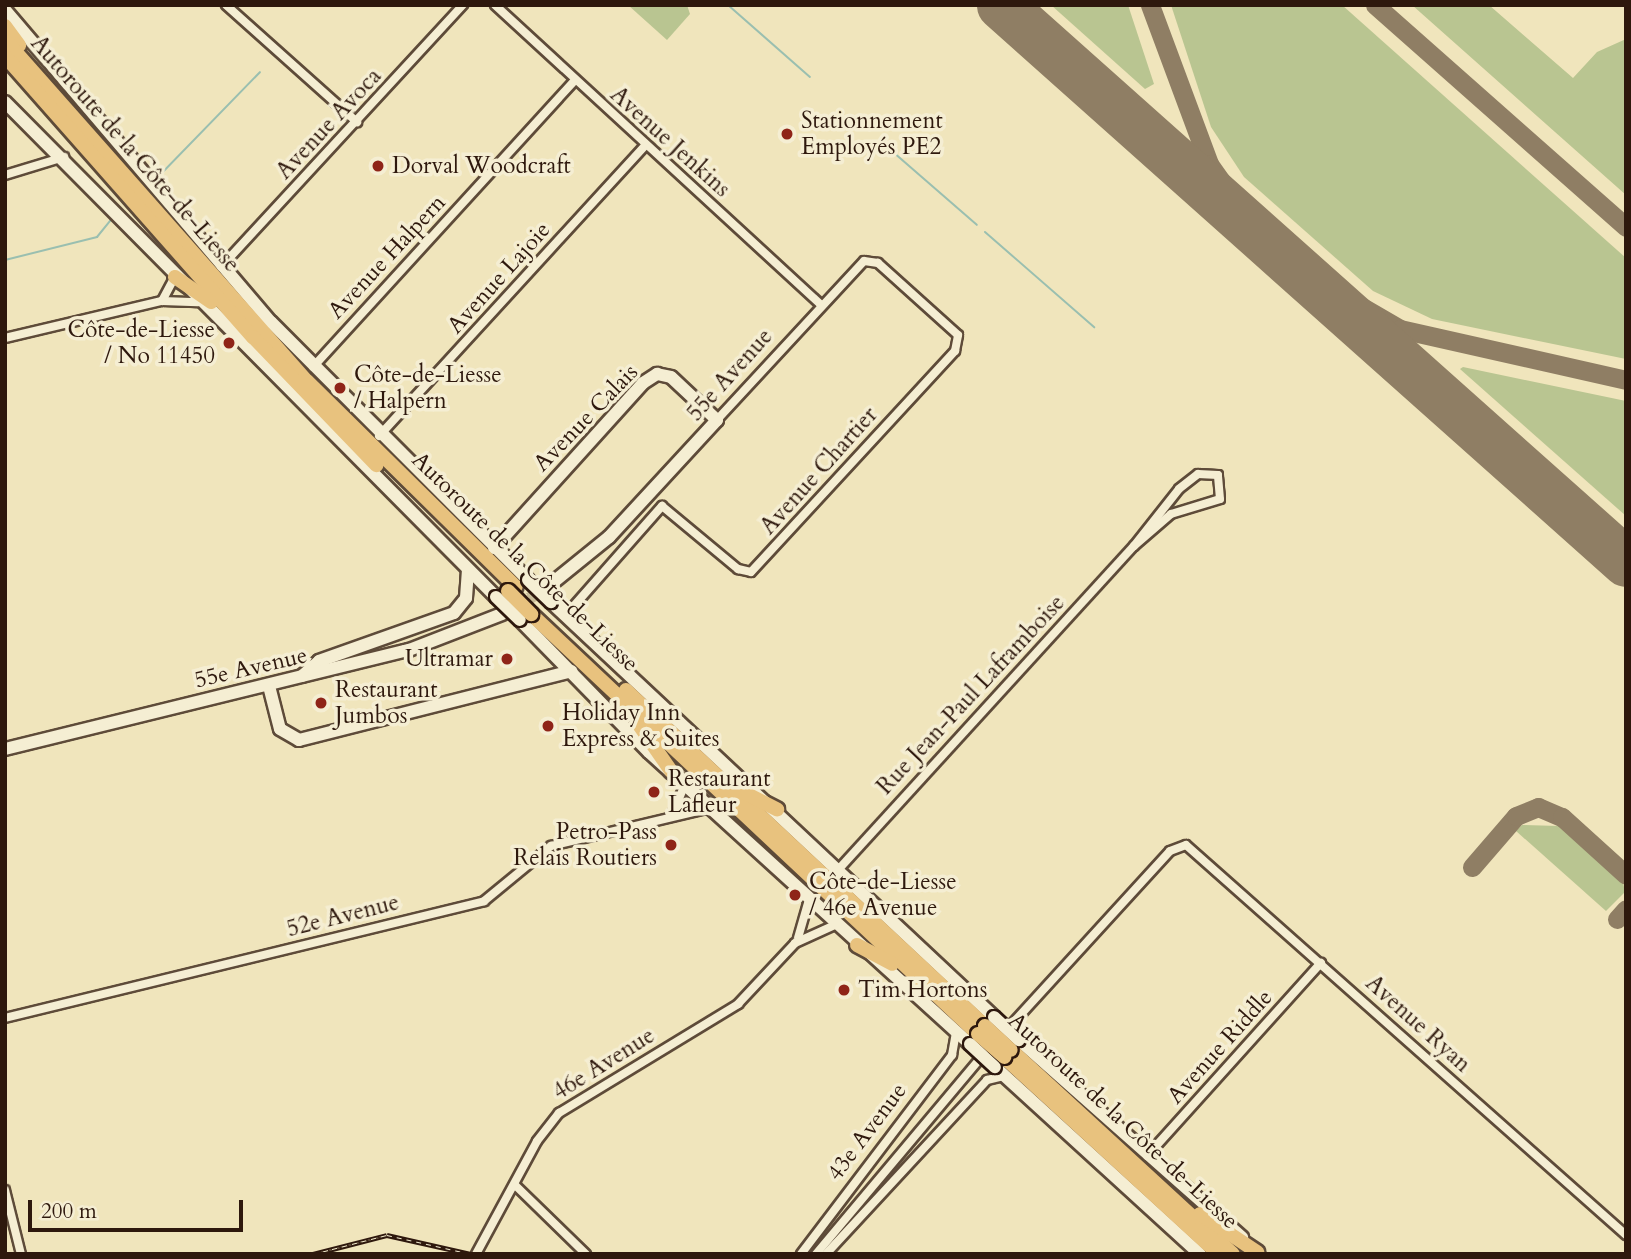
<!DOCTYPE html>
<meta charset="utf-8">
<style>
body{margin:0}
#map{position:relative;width:1631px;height:1259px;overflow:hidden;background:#f0e5bc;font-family:Cardo,serif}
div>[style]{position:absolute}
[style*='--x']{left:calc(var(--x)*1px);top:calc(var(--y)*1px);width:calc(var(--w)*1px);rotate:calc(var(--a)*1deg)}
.green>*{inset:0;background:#b9c591}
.stream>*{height:2px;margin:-1px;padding:0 1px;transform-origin:1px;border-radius:1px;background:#9abfb0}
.taxiway>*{height:19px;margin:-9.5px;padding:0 9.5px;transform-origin:9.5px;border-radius:9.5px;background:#8f7e64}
.runway>*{height:49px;margin:-24.5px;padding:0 24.5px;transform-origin:24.5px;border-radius:24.5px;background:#8f7e64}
.secondary-tunnel>*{height:12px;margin-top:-6px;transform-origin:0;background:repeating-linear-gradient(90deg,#c9bc99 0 12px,transparent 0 18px)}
.roads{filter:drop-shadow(2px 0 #5e4b39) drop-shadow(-2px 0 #5e4b39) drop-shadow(0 2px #5e4b39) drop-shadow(0 -2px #5e4b39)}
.street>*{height:8px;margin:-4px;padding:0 4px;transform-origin:4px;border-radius:4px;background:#f5eed3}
.secondary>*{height:12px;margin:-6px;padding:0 6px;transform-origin:6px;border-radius:6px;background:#f5eed3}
.highway>*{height:14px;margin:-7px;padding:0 7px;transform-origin:7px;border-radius:7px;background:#e8c27e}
.rail>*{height:4.5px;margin-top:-2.25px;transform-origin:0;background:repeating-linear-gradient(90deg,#f5eed3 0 5px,#2e180d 0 10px);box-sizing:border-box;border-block:2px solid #2e180d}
.bridges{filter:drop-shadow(2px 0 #2e180d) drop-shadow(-2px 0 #2e180d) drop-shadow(0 2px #2e180d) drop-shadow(0 -2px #2e180d)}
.secondary-bridge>*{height:12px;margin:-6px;padding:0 6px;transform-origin:6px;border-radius:6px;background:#f5eed3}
.highway-bridge>*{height:14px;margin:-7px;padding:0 7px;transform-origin:7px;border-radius:7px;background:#e8c27e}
.dots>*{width:19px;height:19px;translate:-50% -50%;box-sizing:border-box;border:4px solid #f5eed3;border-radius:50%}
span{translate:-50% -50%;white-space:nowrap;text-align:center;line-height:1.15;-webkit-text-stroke:7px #f5eed3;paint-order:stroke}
.poi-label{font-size:23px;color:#2e180d}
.left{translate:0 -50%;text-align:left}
.right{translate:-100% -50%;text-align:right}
.street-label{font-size:23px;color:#2e180d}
.frame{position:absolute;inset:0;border:7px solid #2e180d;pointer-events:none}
.scale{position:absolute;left:28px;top:1200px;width:215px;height:32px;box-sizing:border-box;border:4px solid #2e180d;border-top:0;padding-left:9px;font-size:21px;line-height:24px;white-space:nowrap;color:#2e180d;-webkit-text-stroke:5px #f5eed3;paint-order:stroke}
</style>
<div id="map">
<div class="green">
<i style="clip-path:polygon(628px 5px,687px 5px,690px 14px,667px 40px)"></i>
<i style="clip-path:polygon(1051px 5px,1128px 5px,1154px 84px,1145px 89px)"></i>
<i style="clip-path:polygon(1171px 5px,1342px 5px,1626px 258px,1626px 359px,1432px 319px,1373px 291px,1244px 177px,1211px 127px)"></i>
<i style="clip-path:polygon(1412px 5px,1489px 5px,1573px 78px,1597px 52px,1626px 39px,1626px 195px)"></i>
<i style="clip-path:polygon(1463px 367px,1626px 401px,1626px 516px,1460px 369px)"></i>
<i style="clip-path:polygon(1522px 825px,1559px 826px,1623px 882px,1625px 892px,1606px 911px,1516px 831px)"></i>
</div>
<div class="stream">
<i style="--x:728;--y:5;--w:109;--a:41.3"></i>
<i style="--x:893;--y:152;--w:111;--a:41"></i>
<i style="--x:156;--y:179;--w:149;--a:-45.8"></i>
<i style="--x:985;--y:232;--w:145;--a:41.1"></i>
<i style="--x:5;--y:260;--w:95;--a:-14"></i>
<i style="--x:97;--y:237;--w:22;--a:-51"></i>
</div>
<div class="taxiway">
<i style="--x:1150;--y:5;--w:170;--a:69.6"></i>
<i style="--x:1209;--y:164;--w:67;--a:54.7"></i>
<i style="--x:1248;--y:219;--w:81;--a:43.5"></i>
<i style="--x:1307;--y:275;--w:108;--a:30.1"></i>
<i style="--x:1400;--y:329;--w:232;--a:12.7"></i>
<i style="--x:1375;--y:5;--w:335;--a:41.5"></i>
<i style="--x:1472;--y:867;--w:67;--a:-49.2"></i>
<i style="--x:1516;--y:816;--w:24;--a:-22"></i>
<i style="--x:1538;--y:807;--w:26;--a:23"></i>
<i style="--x:1562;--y:817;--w:86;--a:42.2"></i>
<i style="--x:1617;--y:919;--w:13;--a:-48"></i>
</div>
<div class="runway">
<i style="--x:1001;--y:5;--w:837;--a:41.71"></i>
</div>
<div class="secondary-tunnel">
<i style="--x:514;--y:608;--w:38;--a:-32"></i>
</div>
<div class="roads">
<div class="street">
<i style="--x:226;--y:5;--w:176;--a:41.8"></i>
<i style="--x:495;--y:5;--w:443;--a:42.6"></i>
<i style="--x:5;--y:175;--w:62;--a:-17"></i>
<i style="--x:221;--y:267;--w:357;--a:-47.3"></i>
<i style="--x:162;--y:301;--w:27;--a:-62"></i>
<i style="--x:5;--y:338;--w:161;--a:-13.3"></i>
<i style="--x:162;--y:301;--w:36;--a:2"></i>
<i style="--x:313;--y:367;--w:387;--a:-47.6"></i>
<i style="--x:379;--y:436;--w:395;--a:-47.5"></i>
<i style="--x:565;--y:616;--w:147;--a:-48.6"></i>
<i style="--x:662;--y:506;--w:99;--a:39.7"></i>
<i style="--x:738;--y:569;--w:13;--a:13"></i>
<i style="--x:751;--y:572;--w:301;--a:-47.3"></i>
<i style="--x:955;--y:351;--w:16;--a:-79"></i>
<i style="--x:958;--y:335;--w:108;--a:-138"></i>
<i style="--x:878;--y:263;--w:14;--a:-172"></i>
<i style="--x:864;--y:261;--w:217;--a:132.8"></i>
<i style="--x:672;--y:815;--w:33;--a:-67"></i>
<i style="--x:837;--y:871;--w:440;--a:-47.6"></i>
<i style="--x:1134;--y:546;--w:49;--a:-40.9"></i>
<i style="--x:1171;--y:514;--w:51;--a:-17"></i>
<i style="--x:1220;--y:499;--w:24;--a:-95"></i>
<i style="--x:1218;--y:475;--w:20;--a:-177"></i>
<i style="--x:1198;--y:474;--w:24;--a:142"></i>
<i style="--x:1179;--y:489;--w:73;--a:128.3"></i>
<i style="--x:798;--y:938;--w:40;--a:-74"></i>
<i style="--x:5;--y:1018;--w:493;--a:-13.7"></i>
<i style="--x:484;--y:901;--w:87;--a:-39.4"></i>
<i style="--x:551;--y:846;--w:163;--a:-13.4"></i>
<i style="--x:1012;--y:1024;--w:234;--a:-47.6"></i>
<i style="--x:1170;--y:851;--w:17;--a:-21"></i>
<i style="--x:1186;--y:845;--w:588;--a:41.55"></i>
<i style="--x:1147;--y:1156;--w:260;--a:-48"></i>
<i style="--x:515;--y:1185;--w:99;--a:44.2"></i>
<i style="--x:5;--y:1190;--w:66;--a:76"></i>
<i style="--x:476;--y:1254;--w:128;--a:-61.6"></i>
<i style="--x:537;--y:1141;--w:36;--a:-52"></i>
<i style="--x:559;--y:1113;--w:210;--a:-31.3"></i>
<i style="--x:738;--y:1004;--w:83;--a:-46.9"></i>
<i style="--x:795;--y:943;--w:44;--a:-24.2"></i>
<i style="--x:801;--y:1254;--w:250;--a:-52.8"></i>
<i style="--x:952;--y:1055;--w:23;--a:-80"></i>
<i style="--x:816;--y:1254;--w:252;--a:-50"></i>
<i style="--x:826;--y:1254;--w:237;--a:-47.2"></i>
<i style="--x:987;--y:1080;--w:18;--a:-13"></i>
</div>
<div class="secondary">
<i style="--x:5;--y:10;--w:410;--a:49.6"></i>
<i style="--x:271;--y:322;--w:364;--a:45.1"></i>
<i style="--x:5;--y:102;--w:697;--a:45.23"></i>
<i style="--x:494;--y:548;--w:222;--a:-47.9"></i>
<i style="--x:643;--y:383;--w:17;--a:-33"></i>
<i style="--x:657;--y:374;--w:14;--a:12"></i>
<i style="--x:671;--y:377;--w:63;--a:43.1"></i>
<i style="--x:717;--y:420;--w:159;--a:132.7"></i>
<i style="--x:609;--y:537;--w:81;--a:141"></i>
<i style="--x:551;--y:602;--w:607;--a:43.13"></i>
<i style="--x:520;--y:620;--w:185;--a:45.7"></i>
<i style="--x:649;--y:752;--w:434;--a:42.3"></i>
<i style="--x:302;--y:676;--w:23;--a:-41"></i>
<i style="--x:319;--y:661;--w:143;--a:-19.6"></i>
<i style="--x:454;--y:613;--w:19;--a:-51"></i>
<i style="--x:466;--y:598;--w:27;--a:-86"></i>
<i style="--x:269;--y:686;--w:44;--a:75.7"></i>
<i style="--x:280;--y:729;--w:22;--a:30"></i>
<i style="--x:299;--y:740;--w:281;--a:-14.2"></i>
<i style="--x:5;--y:749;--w:416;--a:-13.8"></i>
<i style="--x:409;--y:650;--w:100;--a:-21.2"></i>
<i style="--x:1019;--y:1040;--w:298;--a:41.5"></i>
<i style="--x:995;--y:1067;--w:277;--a:42.4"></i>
</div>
<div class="highway">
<i style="--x:5;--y:26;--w:24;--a:54"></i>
<i style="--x:5;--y:40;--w:456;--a:48.5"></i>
<i style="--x:307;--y:381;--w:293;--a:44.6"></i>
<i style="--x:5;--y:56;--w:375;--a:48.6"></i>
<i style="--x:253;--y:337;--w:178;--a:46.1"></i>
<i style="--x:175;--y:277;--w:44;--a:34.8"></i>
<i style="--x:531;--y:614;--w:613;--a:43.22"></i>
<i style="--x:626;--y:690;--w:492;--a:43.1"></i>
<i style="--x:637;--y:722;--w:60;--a:55.2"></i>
<i style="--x:747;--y:794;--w:34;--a:27"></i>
<i style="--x:857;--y:945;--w:40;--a:28"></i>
<i style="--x:1011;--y:1050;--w:301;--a:42.6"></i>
<i style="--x:1004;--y:1057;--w:291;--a:42.6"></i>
<i style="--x:1200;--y:1214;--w:69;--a:33.7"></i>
</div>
</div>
<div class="rail">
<i style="--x:313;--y:1254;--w:76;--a:-14.4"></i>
<i style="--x:387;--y:1235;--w:86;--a:12.7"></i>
</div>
<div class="bridges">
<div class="secondary-bridge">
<i style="--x:528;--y:580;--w:32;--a:44"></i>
<i style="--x:496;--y:597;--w:33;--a:44"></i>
<i style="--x:994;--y:1017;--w:34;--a:43"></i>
<i style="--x:970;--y:1044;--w:34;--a:43"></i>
</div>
<div class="highway-bridge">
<i style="--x:508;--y:591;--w:33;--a:45"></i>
<i style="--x:985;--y:1026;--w:35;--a:43"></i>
<i style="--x:978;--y:1034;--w:35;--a:41"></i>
</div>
</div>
<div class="dots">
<i style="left:787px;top:134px;background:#8f2418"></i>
<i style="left:378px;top:166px;background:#8f2418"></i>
<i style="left:229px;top:343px;background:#8f2418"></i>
<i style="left:340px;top:388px;background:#8f2418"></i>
<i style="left:507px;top:659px;background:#8f2418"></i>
<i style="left:321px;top:703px;background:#8f2418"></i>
<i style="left:548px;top:726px;background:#8f2418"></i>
<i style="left:654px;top:792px;background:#8f2418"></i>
<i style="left:671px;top:845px;background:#8f2418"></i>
<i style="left:795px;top:895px;background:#8f2418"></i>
<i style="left:844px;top:990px;background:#8f2418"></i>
</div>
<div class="poi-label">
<span class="left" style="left:801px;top:134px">Stationnement<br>Employés PE2</span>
<span class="left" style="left:392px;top:166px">Dorval Woodcraft</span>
<span class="right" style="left:215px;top:343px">Côte-de-Liesse<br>/ No 11450</span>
<span class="left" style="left:354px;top:388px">Côte-de-Liesse<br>/ Halpern</span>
<span class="right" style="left:493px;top:659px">Ultramar</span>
<span class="left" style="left:335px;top:703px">Restaurant<br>Jumbos</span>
<span class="left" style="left:562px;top:726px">Holiday Inn<br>Express &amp; Suites</span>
<span class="left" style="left:668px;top:792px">Restaurant<br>Lafleur</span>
<span class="right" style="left:657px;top:845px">Petro-Pass<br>Relais Routiers</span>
<span class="left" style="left:809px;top:895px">Côte-de-Liesse<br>/ 46e Avenue</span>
<span class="left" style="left:858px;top:990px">Tim Hortons</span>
</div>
<div class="street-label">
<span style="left:329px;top:124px;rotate:-47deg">Avenue Avoca</span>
<span style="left:670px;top:142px;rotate:42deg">Avenue Jenkins</span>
<span style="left:135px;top:154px;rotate:49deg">Autoroute de la Côte-de-Liesse</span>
<span style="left:387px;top:257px;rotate:-47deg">Avenue Halpern</span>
<span style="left:499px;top:278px;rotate:-48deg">Avenue Lajoie</span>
<span style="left:730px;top:375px;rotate:-48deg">55e Avenue</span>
<span style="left:586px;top:418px;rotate:-46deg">Avenue Calais</span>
<span style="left:819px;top:471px;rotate:-48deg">Avenue Chartier</span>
<span style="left:525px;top:562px;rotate:44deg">Autoroute de la Côte-de-Liesse</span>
<span style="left:251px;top:668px;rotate:-13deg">55e Avenue</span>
<span style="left:971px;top:695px;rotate:-47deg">Rue Jean-Paul Laframboise</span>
<span style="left:343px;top:916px;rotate:-14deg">52e Avenue</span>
<span style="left:1418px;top:1024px;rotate:42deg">Avenue Ryan</span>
<span style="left:1220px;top:1047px;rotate:-48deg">Avenue Riddle</span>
<span style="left:604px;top:1064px;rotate:-32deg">46e Avenue</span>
<span style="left:1123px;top:1121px;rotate:43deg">Autoroute de la Côte-de-Liesse</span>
<span style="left:867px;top:1132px;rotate:-53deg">43e Avenue</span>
</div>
<div class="frame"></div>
<div class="scale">200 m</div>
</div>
